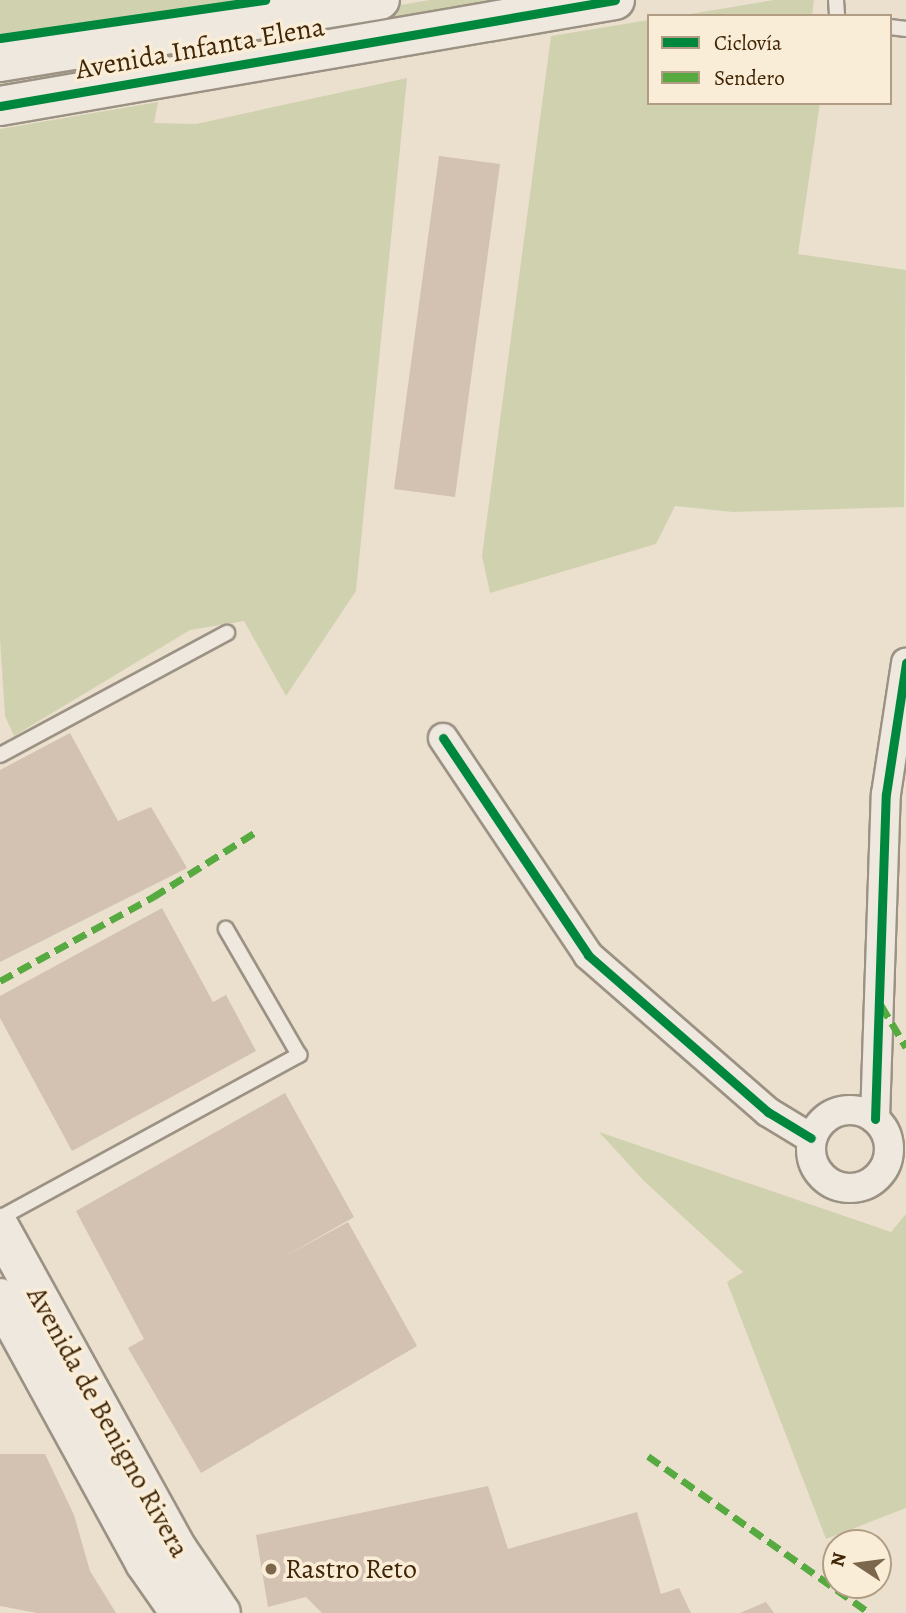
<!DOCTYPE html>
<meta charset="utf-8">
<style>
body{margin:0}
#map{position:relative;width:906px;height:1613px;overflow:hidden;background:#ebe0ce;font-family:Alegreya,serif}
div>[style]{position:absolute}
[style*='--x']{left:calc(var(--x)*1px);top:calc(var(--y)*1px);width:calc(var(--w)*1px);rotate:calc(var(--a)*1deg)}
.green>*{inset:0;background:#d0d1af}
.building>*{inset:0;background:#d3c1b1}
.roads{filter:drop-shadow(2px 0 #9c9284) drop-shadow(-2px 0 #9c9284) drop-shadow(0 2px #9c9284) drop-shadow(0 -2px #9c9284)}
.lane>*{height:14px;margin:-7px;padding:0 7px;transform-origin:7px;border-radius:7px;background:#eee8df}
.street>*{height:28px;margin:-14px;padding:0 14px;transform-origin:14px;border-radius:14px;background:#eee8df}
.street>.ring{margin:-14px;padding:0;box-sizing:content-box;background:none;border:28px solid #eee8df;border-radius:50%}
.secondary>*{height:38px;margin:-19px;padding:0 19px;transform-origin:19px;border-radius:19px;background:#eee8df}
.quiet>*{height:7px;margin-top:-3.5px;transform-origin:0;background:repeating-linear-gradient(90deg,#56aa40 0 14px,transparent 0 21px)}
.cycleway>*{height:9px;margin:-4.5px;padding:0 4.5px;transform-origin:4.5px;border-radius:4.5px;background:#00873e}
.dots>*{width:19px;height:19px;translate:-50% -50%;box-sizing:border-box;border:4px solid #faedd7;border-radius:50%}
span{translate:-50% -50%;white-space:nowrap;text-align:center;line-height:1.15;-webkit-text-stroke:7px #faedd7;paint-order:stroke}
.street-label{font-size:28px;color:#402606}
.poi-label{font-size:28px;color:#402606}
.left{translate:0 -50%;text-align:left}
.legend{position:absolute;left:647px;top:14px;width:245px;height:91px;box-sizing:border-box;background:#faedd7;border:2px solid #b09d83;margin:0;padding:9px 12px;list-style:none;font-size:21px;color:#402606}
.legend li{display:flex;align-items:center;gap:14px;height:35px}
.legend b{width:35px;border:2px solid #b09d83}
.north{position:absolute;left:822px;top:1529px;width:70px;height:70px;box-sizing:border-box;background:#faedd7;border:2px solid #b09d83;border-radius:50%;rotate:283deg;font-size:19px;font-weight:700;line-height:28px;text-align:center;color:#402606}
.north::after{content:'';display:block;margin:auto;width:24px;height:32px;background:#7c674c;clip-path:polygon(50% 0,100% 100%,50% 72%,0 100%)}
</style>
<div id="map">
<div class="green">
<i style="clip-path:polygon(0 0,300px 0,0 51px)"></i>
<i style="clip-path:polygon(430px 0,519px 0,0 86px,0 73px)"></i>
<i style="clip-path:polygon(774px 0,814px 0,812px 16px,678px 16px)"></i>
<i style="clip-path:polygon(649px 20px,649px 103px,820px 103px,798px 254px,906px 270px,904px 507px,733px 512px,675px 506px,656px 544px,490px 593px,482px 556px,551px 36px)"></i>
<i style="clip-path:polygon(407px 78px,356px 591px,286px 696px,244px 621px,190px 630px,14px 736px,5px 716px,0 639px,0 129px,158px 102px,154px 123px,196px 124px)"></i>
<i style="clip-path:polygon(599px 1132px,891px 1232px,906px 1214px,906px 1508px,826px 1539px,727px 1282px,743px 1272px,644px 1181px)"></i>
</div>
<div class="building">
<i style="clip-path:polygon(439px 156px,500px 164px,455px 497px,394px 489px)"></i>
<i style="clip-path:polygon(70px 733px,118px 821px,151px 807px,187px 868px,0 962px,0 770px)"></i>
<i style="clip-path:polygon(162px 908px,213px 1002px,226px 995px,256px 1051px,72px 1151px,0 1018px,0 996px)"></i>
<i style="clip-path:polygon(285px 1093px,354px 1217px,284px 1257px,348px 1222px,417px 1346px,201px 1473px,128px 1348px,144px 1339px,76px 1211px)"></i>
<i style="clip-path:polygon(0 1454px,45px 1454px,74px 1515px,90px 1571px,116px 1613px,37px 1613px,0 1606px)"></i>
<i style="clip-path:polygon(488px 1486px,508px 1549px,637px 1512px,661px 1594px,679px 1588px,691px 1613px,322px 1613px,306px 1597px,268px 1607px,256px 1535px)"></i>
<i style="clip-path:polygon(766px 1602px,774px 1613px,740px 1613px)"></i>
</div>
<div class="roads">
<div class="lane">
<i style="--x:836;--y:0;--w:16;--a:86"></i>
<i style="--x:890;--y:27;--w:16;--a:7"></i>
<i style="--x:0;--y:755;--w:258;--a:-28.3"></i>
<i style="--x:0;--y:1218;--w:341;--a:-28.6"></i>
<i style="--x:299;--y:1055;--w:146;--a:-120.1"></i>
</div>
<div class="street">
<i style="--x:443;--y:738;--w:261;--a:56.2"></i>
<i style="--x:588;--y:955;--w:239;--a:41.1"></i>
<i style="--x:768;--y:1112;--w:50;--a:31.2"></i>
<i class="ring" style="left:811px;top:1110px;width:50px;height:50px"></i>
<i style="--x:875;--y:1119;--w:325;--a:-88.1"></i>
<i style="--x:886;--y:794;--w:133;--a:-81.3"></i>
</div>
<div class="secondary">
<i style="--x:0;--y:62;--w:385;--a:-9.3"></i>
<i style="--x:0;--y:106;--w:624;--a:-9.78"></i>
<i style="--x:0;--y:1228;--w:368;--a:61.1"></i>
<i style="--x:178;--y:1550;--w:76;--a:55.7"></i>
<i style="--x:0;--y:1298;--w:302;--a:61.3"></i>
<i style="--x:145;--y:1563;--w:61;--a:55"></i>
</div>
</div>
<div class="quiet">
<i style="--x:0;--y:981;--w:175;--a:-28.8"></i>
<i style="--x:153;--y:897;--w:122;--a:-32.3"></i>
<i style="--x:881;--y:1005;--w:49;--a:59.2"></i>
<i style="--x:648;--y:1456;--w:272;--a:35.3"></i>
</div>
<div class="cycleway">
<i style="--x:0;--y:38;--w:268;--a:-8.2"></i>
<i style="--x:0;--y:106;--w:624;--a:-9.78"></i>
<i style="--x:443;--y:738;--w:261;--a:56.2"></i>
<i style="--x:588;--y:955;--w:239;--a:41.1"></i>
<i style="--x:768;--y:1112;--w:50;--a:31.2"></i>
<i style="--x:875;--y:1119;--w:325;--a:-88.1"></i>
<i style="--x:886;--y:794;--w:133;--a:-81.3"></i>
</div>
<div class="dots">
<i style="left:271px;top:1569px;background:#7c674c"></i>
</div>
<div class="street-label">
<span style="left:200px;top:48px;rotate:-10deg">Avenida Infanta Elena</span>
<span style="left:108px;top:1422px;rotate:61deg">Avenida de Benigno Rivera</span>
</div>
<div class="poi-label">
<span class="left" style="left:285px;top:1569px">Rastro Reto</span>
</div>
<ul class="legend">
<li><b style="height:9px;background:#00873e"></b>Ciclovía</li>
<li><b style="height:9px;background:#56aa40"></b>Sendero</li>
</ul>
<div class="north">N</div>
</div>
